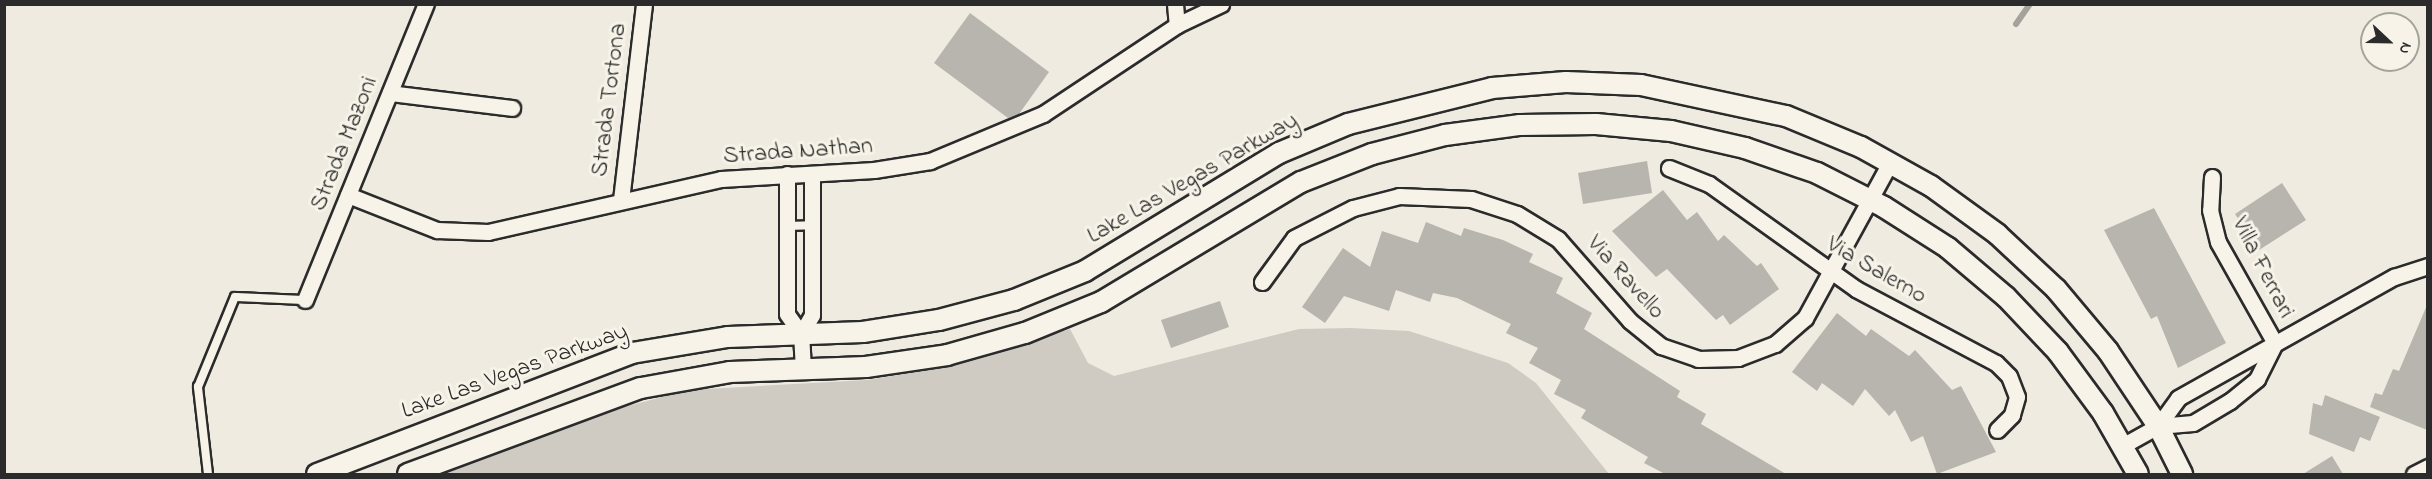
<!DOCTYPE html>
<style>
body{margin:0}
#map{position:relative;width:2432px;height:479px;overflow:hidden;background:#efebe0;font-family:"Indie Flower",sans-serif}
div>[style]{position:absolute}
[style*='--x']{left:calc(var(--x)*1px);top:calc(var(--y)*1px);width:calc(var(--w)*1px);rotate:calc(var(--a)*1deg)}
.green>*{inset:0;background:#cfcbc2}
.stream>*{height:6px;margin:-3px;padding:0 3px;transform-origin:3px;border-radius:3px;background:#a4a29a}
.building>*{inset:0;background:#b8b5ae}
.roads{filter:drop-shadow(2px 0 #2b2b2b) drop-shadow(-2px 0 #2b2b2b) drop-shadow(0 2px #2b2b2b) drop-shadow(0 -2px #2b2b2b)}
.service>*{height:8px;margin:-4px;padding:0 4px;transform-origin:4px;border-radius:4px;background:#f7f3e8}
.minor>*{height:15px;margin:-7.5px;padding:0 7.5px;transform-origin:7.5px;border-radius:7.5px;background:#f7f3e8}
.tertiary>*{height:20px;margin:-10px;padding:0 10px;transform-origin:10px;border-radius:10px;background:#f7f3e8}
span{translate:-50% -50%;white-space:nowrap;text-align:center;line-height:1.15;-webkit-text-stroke:6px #f7f3e8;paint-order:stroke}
.street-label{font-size:24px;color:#2b2b2b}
.frame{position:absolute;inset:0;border:6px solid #2b2b2b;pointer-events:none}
.north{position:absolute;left:2360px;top:12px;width:60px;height:60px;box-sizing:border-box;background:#f7f3e8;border:2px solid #a5a39c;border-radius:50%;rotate:112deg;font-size:16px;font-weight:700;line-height:24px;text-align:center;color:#2b2b2b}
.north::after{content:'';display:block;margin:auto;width:21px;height:27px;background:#2b2b2b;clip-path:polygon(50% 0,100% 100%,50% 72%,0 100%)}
</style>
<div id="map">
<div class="green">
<i style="clip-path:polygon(1351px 328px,1409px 331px,1508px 363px,1536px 383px,1609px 474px,443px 474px,602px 413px,688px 390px,867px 380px,949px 367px,1070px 329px,1088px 363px,1114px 376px,1299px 329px)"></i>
</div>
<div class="stream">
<i style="--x:2016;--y:24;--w:24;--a:-55"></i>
</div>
<div class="building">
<i style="clip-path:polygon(970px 13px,1049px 72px,1019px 114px,1008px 118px,934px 63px)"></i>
<i style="clip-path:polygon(1647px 161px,1652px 193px,1583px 204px,1578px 173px)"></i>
<i style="clip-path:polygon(2282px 183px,2306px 220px,2259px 250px,2235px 214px)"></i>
<i style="clip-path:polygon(1663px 190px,1687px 220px,1697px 212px,1718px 241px,1724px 235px,1757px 266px,1761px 263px,1779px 289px,1730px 325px,1723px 315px,1716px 320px,1667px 269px,1656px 277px,1612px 231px)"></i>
<i style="clip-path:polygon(2154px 208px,2226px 343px,2178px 368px,2157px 316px,2151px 319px,2104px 230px)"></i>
<i style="clip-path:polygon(1426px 222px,1461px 236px,1464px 228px,1503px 240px,1533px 254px,1529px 262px,1563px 278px,1556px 293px,1592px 313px,1584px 329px,1680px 391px,1677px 397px,1706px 414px,1701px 424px,1786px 474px,1665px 474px,1644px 463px,1648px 457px,1581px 418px,1586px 410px,1554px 394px,1561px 380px,1529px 363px,1538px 348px,1506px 333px,1511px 324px,1457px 298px,1433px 293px,1430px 302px,1396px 290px,1389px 311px,1344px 296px,1325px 323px,1302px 307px,1343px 248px,1370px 267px,1382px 231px,1418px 243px)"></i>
<i style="clip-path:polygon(1220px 301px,1229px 327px,1171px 348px,1161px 320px)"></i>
<i style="clip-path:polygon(2427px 305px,2427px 430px,2370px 407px,2375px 393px,2382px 395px,2393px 369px,2399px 371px)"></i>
<i style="clip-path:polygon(1837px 313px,1866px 336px,1871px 329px,1909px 356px,1915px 350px,1952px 390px,1961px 386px,1996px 452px,1937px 474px,1923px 436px,1911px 442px,1895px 410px,1889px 416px,1865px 389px,1853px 406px,1822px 383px,1817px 391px,1792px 372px)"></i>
<i style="clip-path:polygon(2325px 395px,2380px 417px,2370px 441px,2360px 437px,2354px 452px,2309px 434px,2313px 403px,2322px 406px)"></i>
<i style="clip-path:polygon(2332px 456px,2343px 474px,2303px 474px)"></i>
</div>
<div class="roads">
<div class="service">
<i style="--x:787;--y:226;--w:25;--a:-2"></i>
<i style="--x:208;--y:474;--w:88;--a:-96.6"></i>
<i style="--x:198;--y:387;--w:97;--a:-67.7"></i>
<i style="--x:235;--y:297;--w:70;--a:2.5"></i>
</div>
<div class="minor">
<i style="--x:1175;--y:4;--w:21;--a:85"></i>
<i style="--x:390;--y:93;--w:123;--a:7"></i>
<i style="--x:1669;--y:168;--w:43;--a:21.8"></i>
<i style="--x:1709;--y:184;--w:181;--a:35.5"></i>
<i style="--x:1856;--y:289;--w:158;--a:27.9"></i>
<i style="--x:1996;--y:363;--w:18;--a:45"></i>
<i style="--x:2009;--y:376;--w:22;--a:69"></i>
<i style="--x:2017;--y:397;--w:19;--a:106"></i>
<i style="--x:2012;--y:415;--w:21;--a:135"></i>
<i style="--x:787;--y:174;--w:140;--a:90"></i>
<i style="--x:787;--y:314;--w:24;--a:55"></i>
<i style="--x:2212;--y:177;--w:33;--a:93"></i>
<i style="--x:2210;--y:210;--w:33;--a:76"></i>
<i style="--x:2218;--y:242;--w:116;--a:60.6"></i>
<i style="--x:348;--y:195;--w:96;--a:21.5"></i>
<i style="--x:437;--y:230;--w:51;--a:2.2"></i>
<i style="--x:488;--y:232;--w:239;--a:-12.8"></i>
<i style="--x:721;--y:179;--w:153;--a:-3.4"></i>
<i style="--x:874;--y:170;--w:57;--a:-9.1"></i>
<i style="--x:930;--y:161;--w:122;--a:-22.6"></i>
<i style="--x:1043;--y:114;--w:161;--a:-33.6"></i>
<i style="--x:1177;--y:25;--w:49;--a:-25.5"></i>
<i style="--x:621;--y:200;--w:197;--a:-83.3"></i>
<i style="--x:1262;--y:282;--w:54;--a:-54"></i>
<i style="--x:1294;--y:238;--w:66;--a:-27"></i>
<i style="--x:1353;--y:208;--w:48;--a:-14.6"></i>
<i style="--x:1399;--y:196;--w:72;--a:2.4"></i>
<i style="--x:1471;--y:199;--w:48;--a:18.1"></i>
<i style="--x:1517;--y:214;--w:48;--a:31.4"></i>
<i style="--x:1558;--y:239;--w:109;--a:48.7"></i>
<i style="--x:1630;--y:321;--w:40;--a:39"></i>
<i style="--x:1661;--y:346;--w:39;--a:19"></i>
<i style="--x:1698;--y:359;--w:40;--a:-1.4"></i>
<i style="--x:1738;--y:358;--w:40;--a:-21"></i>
<i style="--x:1775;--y:344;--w:40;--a:-41"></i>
<i style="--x:1805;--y:318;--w:177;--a:-61.3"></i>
<i style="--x:305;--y:300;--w:320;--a:-67.8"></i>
<i style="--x:803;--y:370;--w:36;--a:-93"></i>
<i style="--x:801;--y:334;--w:22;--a:-60"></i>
<i style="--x:812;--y:315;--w:141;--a:-90"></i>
<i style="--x:2158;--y:426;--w:34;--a:-54"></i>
<i style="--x:2178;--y:398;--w:248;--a:-29.3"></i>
<i style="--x:2394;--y:277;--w:36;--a:-18"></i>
<i style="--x:2122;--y:446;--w:41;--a:-29.1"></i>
<i style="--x:2158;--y:426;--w:35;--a:-5"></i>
<i style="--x:2193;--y:423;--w:43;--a:-30.7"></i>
<i style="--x:2230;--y:401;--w:35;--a:-39"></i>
<i style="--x:2257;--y:379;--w:40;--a:-63.4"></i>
<i style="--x:2414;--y:474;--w:16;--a:-27"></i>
</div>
<div class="tertiary">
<i style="--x:317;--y:474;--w:337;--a:-21"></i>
<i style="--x:632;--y:353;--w:97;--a:-9.5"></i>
<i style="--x:728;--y:337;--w:135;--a:-2.1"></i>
<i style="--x:863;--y:332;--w:77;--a:-9"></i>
<i style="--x:939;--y:320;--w:78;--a:-14.9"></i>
<i style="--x:1014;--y:300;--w:77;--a:-22.2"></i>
<i style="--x:1085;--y:271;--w:227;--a:-31.3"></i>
<i style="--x:1279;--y:153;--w:75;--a:-22.8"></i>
<i style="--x:1348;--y:124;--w:148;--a:-14"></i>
<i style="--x:1492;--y:88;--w:74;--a:-4.6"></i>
<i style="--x:1566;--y:82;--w:75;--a:2.3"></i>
<i style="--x:1641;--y:85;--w:148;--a:12.1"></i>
<i style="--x:1786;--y:116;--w:81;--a:22.5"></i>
<i style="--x:1861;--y:147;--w:80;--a:29.1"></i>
<i style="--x:1931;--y:186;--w:82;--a:36"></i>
<i style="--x:1997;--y:234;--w:81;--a:43"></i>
<i style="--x:2056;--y:289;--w:81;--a:50"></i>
<i style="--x:2108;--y:351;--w:90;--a:56.3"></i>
<i style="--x:2158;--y:426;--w:54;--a:63.4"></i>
<i style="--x:408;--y:474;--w:248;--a:-20.3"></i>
<i style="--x:641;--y:388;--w:90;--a:-10.2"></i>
<i style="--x:730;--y:372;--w:136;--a:-2.1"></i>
<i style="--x:866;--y:367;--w:82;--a:-8.4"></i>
<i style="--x:947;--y:355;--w:81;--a:-15.8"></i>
<i style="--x:1025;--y:333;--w:82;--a:-22.2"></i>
<i style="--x:1101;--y:302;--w:233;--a:-31"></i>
<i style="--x:1301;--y:182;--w:76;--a:-21.5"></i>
<i style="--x:1372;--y:154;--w:75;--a:-14.6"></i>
<i style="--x:1445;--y:135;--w:76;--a:-7.6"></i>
<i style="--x:1520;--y:125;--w:76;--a:-0.8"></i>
<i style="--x:1596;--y:124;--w:75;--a:5.3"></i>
<i style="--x:1671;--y:131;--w:76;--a:12.9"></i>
<i style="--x:1745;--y:148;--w:76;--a:19.1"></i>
<i style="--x:1817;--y:173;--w:75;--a:26.9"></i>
<i style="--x:1884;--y:207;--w:76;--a:32.6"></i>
<i style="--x:1948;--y:248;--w:76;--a:40.2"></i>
<i style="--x:2006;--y:297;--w:76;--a:46.6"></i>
<i style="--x:2058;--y:352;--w:76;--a:53.6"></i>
<i style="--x:2103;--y:413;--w:70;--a:60.2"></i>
</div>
</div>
<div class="street-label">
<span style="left:610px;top:100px;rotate:-83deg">Strada Tortona</span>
<span style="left:345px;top:144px;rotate:-68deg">Strada Mazoni</span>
<span style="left:798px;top:152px;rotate:-4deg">Strada Nathan</span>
<span style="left:1193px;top:179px;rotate:-30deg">Lake Las Vegas Parkway</span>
<span style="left:2262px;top:268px;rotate:63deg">Villa Ferrari</span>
<span style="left:1876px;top:271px;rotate:30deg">Via Salerno</span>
<span style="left:1625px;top:278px;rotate:48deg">Via Ravello</span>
<span style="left:515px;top:372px;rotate:-20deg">Lake Las Vegas Parkway</span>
</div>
<div class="frame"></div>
<div class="north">N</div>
</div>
